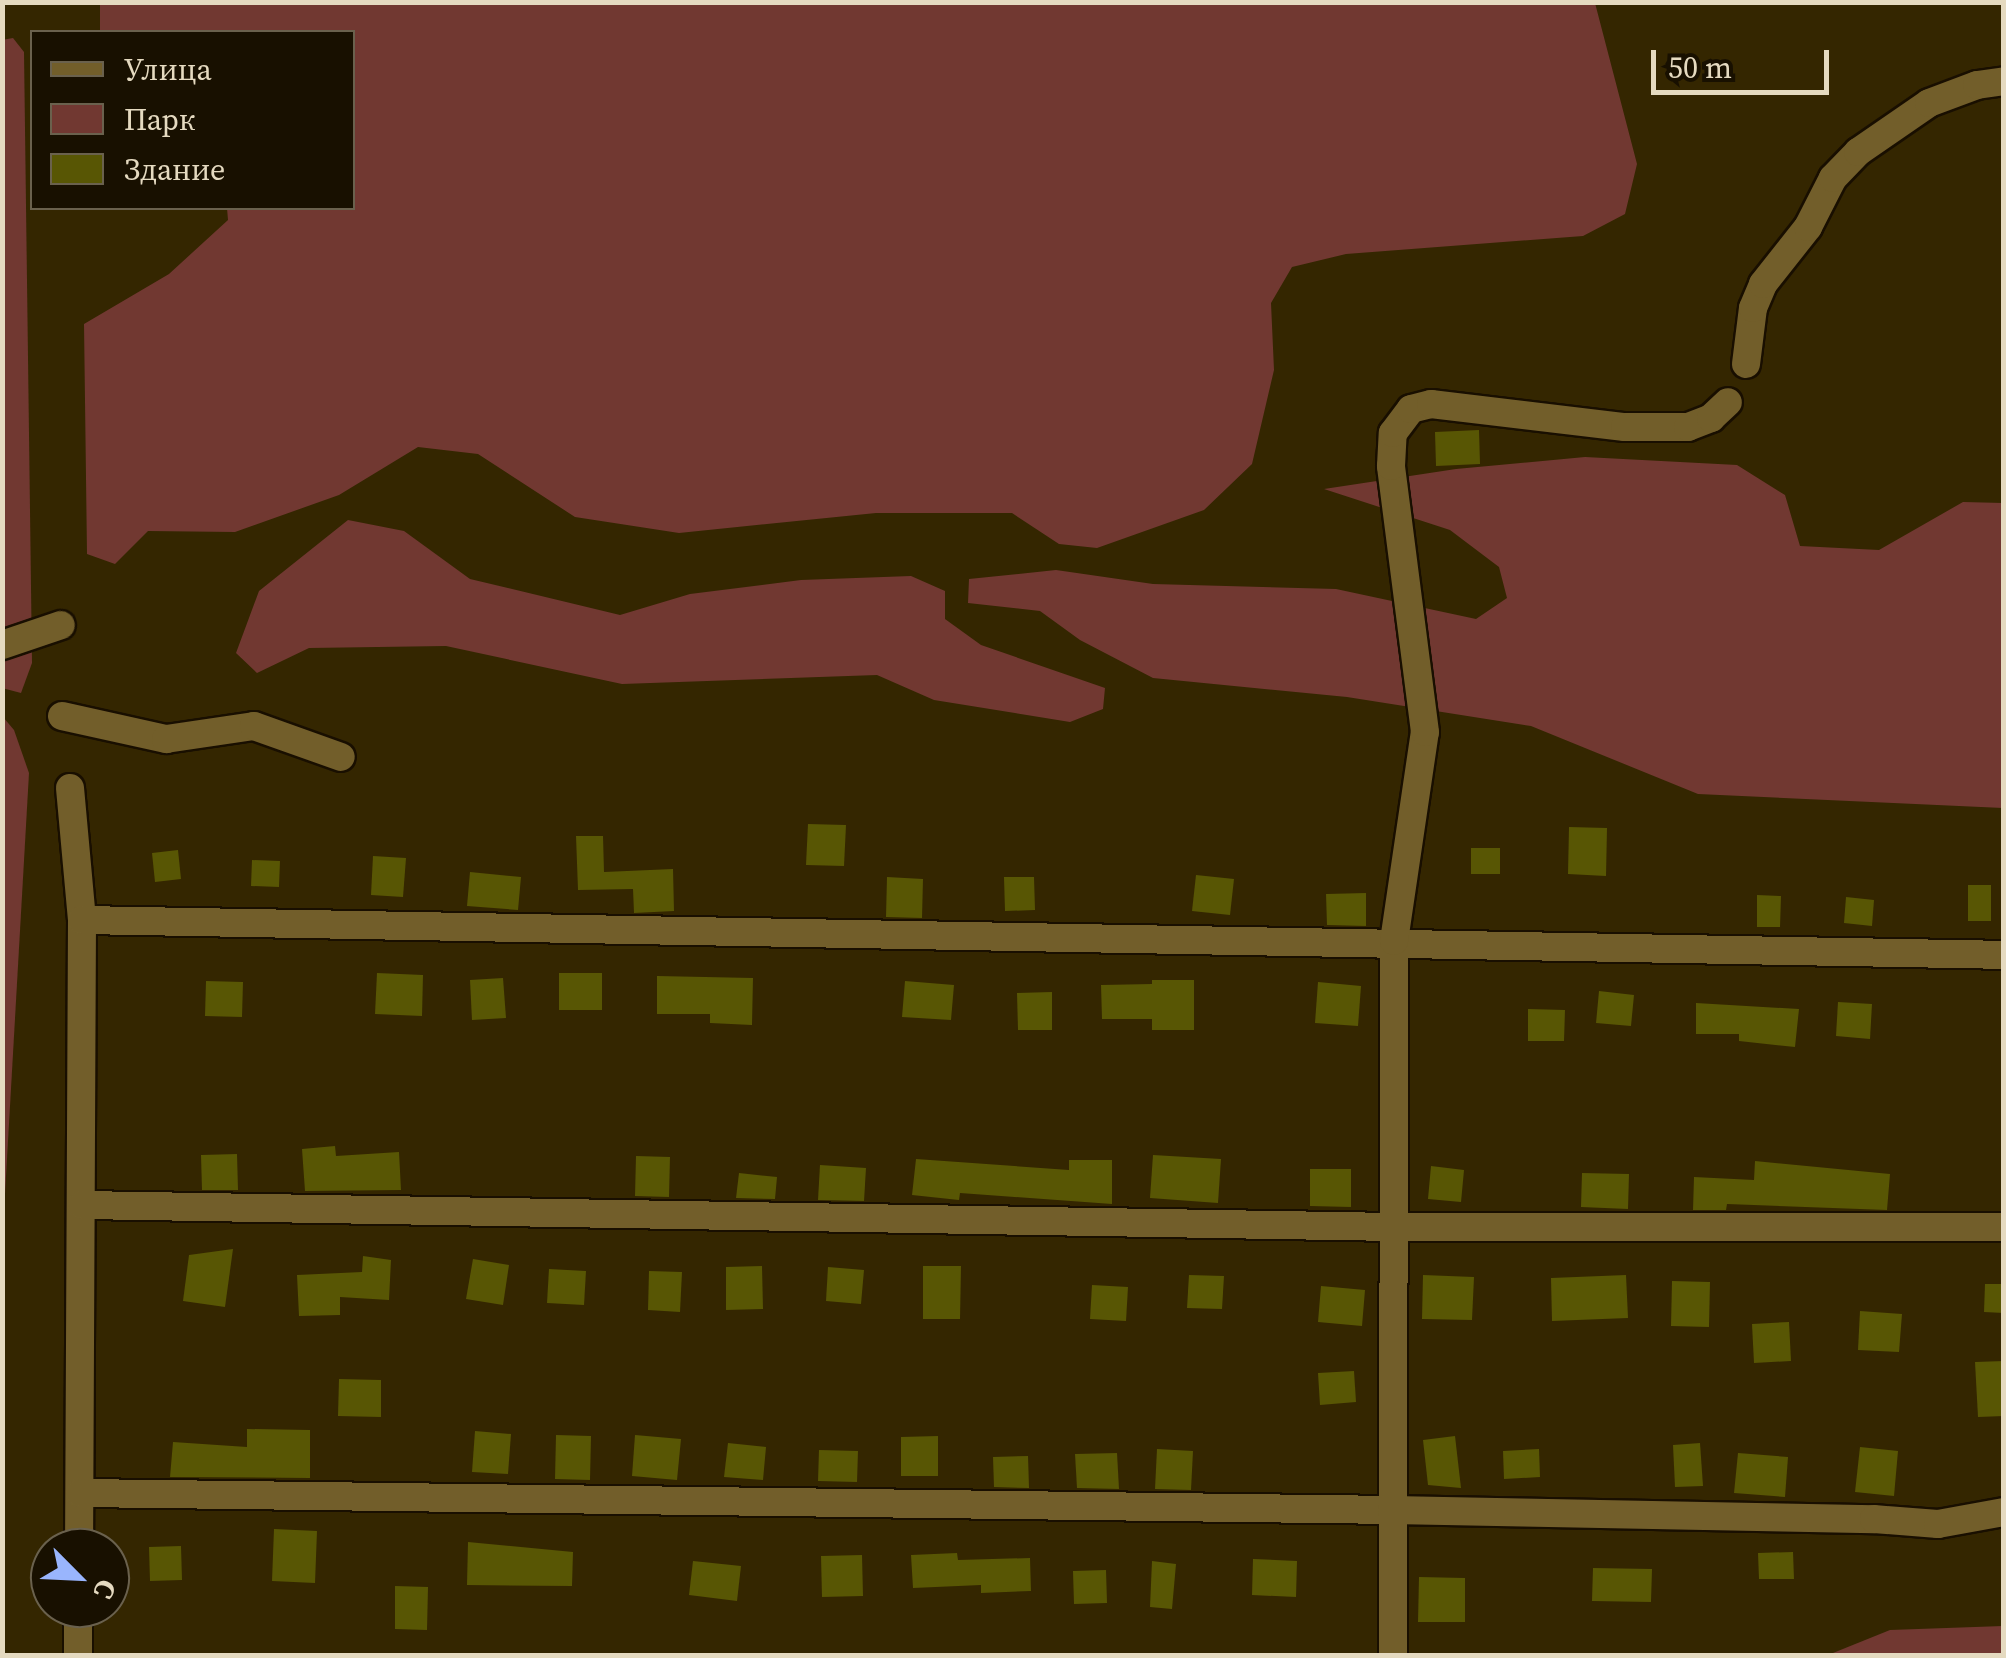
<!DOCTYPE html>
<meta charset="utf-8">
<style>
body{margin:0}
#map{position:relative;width:2006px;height:1658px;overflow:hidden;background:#342600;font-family:"Source Serif 4",serif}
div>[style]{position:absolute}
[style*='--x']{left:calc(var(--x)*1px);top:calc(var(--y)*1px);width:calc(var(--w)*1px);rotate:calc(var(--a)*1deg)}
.green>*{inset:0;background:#713831}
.building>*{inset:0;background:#585604}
.roads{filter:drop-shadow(2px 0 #190f00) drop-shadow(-2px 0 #190f00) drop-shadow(0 2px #190f00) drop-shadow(0 -2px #190f00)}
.minor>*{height:28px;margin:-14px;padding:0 14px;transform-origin:14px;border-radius:14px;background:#725e2a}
span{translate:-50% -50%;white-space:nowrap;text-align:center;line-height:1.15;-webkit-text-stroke:8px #181000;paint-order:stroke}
.frame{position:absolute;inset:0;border:5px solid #e5dac0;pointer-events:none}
.legend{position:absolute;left:30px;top:30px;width:325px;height:180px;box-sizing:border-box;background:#181000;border:2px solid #6a614d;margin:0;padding:12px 18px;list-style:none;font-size:30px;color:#e5dac0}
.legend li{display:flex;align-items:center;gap:20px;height:50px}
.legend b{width:50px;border:2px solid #6a614d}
.north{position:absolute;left:30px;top:1528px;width:100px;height:100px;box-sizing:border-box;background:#181000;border:2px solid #6a614d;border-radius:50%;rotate:114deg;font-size:28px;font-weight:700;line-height:40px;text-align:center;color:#e5dac0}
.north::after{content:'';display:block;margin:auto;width:35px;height:45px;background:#99b5fd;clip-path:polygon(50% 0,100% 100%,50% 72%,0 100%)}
.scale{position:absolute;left:1651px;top:50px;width:178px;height:45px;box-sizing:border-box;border:5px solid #e5dac0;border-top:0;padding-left:12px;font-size:30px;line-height:35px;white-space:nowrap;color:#e5dac0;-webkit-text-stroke:8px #181000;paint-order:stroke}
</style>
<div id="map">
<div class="green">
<i style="clip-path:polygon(100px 3px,1595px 3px,1637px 164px,1625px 214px,1583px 236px,1346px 254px,1292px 267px,1271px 303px,1274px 370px,1252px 464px,1204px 510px,1097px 548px,1059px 544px,1012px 513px,876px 513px,679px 533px,575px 517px,478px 454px,418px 447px,339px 495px,235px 532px,148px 531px,115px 564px,87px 554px,84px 324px,169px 274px,228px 220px,227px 208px,352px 208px,352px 32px,100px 32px)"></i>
<i style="clip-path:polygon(13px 38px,24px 52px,32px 663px,21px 693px,2px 688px,2px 40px)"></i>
<i style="clip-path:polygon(1585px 457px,1737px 465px,1785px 495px,1800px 546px,1879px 550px,1963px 502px,2003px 503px,2003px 808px,1698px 794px,1531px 726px,1347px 697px,1153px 678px,1080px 640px,1040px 611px,968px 603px,969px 579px,1056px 570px,1153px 584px,1336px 589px,1476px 619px,1507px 598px,1499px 567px,1450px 530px,1324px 489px,1456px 469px)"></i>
<i style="clip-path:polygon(348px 520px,404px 531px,470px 579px,620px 615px,690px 594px,801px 580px,911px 576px,945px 591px,945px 619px,981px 645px,1105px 688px,1103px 709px,1070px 722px,934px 700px,877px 675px,622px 684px,446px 646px,309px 648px,257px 673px,236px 653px,259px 591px)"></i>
<i style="clip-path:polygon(3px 717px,14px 730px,29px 773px,3px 1229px)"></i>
<i style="clip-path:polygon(2003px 1626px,2003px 1655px,1828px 1655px,1890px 1630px)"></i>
</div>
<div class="building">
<i style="clip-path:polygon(1479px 430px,1480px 464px,1436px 466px,1435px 432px)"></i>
<i style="clip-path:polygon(808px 824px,846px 825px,844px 866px,806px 865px)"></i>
<i style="clip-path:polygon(1569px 827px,1607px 828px,1606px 876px,1568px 874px)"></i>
<i style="clip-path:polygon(576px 836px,603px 836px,604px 872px,673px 869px,674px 911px,634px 913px,633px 889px,578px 890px)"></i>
<i style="clip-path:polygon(1471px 848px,1500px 848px,1500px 874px,1471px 874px)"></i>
<i style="clip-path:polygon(178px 850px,181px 879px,155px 882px,152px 853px)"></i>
<i style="clip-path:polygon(373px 856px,406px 858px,403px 897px,371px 895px)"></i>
<i style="clip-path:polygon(252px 860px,280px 861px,279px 887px,251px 886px)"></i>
<i style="clip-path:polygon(470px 872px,521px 877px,518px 910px,467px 906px)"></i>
<i style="clip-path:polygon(1196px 875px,1234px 879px,1230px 915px,1192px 911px)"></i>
<i style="clip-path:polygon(887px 877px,923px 879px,922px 918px,886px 917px)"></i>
<i style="clip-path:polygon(1004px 877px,1034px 877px,1035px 910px,1005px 911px)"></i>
<i style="clip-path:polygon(1968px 885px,1991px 885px,1991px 921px,1968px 921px)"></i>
<i style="clip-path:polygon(1366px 893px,1366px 926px,1327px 925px,1326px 894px)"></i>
<i style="clip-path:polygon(1757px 895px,1781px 896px,1780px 927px,1757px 927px)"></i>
<i style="clip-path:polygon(1846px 897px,1874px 900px,1872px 926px,1844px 923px)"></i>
<i style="clip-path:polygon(377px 973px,423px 975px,422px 1016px,375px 1014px)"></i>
<i style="clip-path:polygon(559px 973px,602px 973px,602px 1010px,559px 1010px)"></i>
<i style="clip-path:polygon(657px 976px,753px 978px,752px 1025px,710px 1023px,710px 1014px,657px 1014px)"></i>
<i style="clip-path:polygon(503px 978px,506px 1018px,472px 1020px,470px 980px)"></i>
<i style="clip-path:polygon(1152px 980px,1194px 980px,1194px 1030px,1152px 1030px,1152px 1019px,1102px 1019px,1101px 985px,1152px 984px)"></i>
<i style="clip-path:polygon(206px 981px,243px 982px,242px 1017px,205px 1016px)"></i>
<i style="clip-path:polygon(905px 981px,954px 985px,951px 1020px,902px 1017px)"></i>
<i style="clip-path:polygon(1318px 982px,1361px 986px,1358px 1026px,1315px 1023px)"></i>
<i style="clip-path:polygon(1599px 991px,1634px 995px,1631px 1026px,1596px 1023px)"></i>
<i style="clip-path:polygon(1052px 992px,1052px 1030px,1018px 1030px,1017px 993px)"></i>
<i style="clip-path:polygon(1838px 1002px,1872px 1004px,1870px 1039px,1836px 1036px)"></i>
<i style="clip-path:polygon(1696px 1003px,1799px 1009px,1795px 1047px,1739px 1041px,1739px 1034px,1696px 1034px)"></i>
<i style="clip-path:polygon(1528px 1009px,1565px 1010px,1564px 1041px,1528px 1041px)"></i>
<i style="clip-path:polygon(335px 1146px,336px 1156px,399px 1152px,401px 1190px,305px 1191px,302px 1149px)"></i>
<i style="clip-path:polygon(237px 1154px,238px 1190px,202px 1190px,201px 1155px)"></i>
<i style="clip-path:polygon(1153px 1155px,1221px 1159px,1218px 1203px,1150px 1198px)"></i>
<i style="clip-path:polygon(636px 1156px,670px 1157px,669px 1197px,635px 1196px)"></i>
<i style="clip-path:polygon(916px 1159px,1069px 1170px,1069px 1160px,1112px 1160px,1112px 1204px,960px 1193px,959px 1200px,912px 1195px)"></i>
<i style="clip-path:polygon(1755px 1161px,1890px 1174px,1887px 1210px,1727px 1204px,1726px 1210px,1693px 1210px,1694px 1177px,1754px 1180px)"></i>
<i style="clip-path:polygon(820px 1165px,866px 1168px,864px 1201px,818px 1200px)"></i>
<i style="clip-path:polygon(1431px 1166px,1464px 1170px,1461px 1202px,1428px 1199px)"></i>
<i style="clip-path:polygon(1310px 1169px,1351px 1169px,1351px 1207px,1310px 1206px)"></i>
<i style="clip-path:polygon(739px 1173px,777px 1177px,775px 1199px,736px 1198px)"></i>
<i style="clip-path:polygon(1582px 1173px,1629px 1174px,1628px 1209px,1581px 1207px)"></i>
<i style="clip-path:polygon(233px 1249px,225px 1307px,183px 1301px,189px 1255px)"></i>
<i style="clip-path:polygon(363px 1256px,391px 1260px,389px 1300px,340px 1297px,340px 1315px,299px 1316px,297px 1275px,362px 1272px)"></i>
<i style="clip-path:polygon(473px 1259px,509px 1265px,503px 1305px,466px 1299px)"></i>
<i style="clip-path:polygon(762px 1266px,763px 1309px,726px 1310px,726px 1267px)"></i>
<i style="clip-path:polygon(923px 1266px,961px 1266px,960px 1319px,923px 1319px)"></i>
<i style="clip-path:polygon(828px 1267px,864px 1270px,861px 1304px,826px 1301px)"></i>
<i style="clip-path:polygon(549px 1269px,586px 1271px,584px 1305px,547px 1303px)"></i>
<i style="clip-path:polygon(649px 1271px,682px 1272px,680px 1312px,648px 1310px)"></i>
<i style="clip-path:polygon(1189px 1275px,1224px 1276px,1222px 1309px,1187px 1308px)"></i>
<i style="clip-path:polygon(1423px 1275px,1474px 1277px,1472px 1320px,1422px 1319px)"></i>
<i style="clip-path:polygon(1626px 1275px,1628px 1318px,1552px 1321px,1551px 1278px)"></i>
<i style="clip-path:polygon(1672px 1281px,1710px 1282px,1709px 1327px,1671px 1326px)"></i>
<i style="clip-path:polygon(1985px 1284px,2004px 1284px,2004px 1313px,1984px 1312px)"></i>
<i style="clip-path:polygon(1092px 1285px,1128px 1287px,1126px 1321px,1090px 1319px)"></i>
<i style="clip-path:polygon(1321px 1286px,1365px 1290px,1362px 1326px,1318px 1322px)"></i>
<i style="clip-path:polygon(1860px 1311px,1902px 1314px,1899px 1352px,1858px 1350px)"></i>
<i style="clip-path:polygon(1789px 1322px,1791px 1361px,1754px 1363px,1752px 1324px)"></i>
<i style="clip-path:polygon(2004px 1361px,2004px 1416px,1978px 1417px,1975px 1362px)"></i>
<i style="clip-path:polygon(1354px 1371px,1356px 1402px,1320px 1405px,1318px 1373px)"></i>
<i style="clip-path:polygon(339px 1379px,381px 1380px,381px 1417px,338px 1416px)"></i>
<i style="clip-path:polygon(247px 1429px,310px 1430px,310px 1478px,170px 1477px,173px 1442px,247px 1447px)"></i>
<i style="clip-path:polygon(475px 1431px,511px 1434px,508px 1474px,472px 1472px)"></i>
<i style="clip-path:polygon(556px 1435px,591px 1436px,590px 1480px,555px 1479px)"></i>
<i style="clip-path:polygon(635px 1435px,681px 1439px,677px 1480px,632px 1476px)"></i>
<i style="clip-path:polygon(938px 1436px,938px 1476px,901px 1476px,901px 1437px)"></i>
<i style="clip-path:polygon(1455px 1436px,1461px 1488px,1428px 1485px,1423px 1440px)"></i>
<i style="clip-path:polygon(728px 1443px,766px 1447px,763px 1480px,724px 1477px)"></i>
<i style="clip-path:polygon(1700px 1443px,1703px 1486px,1675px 1487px,1673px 1445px)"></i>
<i style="clip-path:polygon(1860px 1447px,1898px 1451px,1894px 1496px,1855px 1492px)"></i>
<i style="clip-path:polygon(1157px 1449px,1193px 1451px,1191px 1490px,1155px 1489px)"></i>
<i style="clip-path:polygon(1539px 1449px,1540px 1477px,1504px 1479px,1503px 1451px)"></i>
<i style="clip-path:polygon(819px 1450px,858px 1451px,857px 1482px,818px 1481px)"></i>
<i style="clip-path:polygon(1117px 1453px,1119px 1489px,1077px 1488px,1075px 1454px)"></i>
<i style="clip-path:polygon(1738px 1453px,1788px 1457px,1785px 1497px,1734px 1493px)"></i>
<i style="clip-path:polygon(1028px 1456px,1029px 1488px,994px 1487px,993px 1457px)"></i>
<i style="clip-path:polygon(274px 1529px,317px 1531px,315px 1583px,272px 1581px)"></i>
<i style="clip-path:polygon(468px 1542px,573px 1552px,572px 1586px,467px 1585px)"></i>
<i style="clip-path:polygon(181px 1546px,182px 1580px,150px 1581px,149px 1547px)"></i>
<i style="clip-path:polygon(1793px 1552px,1794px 1579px,1759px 1579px,1758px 1553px)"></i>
<i style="clip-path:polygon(957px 1553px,958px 1560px,1030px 1558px,1031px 1591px,981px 1593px,981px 1585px,913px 1588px,911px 1555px)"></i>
<i style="clip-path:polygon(862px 1555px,863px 1596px,822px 1597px,821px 1556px)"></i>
<i style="clip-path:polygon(1253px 1559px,1297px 1561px,1296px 1597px,1252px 1595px)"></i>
<i style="clip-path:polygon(693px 1561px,741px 1566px,737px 1601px,689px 1595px)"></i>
<i style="clip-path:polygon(1152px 1561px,1176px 1564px,1172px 1609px,1150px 1607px)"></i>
<i style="clip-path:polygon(1593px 1568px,1652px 1569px,1651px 1602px,1592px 1601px)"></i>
<i style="clip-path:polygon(1106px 1570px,1107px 1603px,1074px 1604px,1073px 1571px)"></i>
<i style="clip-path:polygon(1419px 1577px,1465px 1578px,1465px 1622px,1418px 1622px)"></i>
<i style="clip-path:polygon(395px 1586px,428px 1587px,427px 1630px,395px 1629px)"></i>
</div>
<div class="roads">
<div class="minor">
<i style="--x:1746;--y:364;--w:56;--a:-82.9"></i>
<i style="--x:1753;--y:308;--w:26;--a:-67"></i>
<i style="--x:1763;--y:284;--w:73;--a:-51.7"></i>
<i style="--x:1808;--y:227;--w:55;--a:-63"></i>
<i style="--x:1833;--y:178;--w:36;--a:-46"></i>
<i style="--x:1858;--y:152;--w:86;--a:-34.6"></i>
<i style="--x:1929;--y:103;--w:51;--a:-20.6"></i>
<i style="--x:1977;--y:85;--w:27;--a:-8"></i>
<i style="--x:2;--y:645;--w:62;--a:-18.7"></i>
<i style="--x:62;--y:716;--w:107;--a:12.5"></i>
<i style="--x:166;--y:739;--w:89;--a:-8.4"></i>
<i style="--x:254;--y:726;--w:92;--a:19.6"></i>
<i style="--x:70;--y:788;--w:133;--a:84.8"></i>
<i style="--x:82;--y:920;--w:628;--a:90.27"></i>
<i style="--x:82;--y:920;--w:1922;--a:1.04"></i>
<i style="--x:82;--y:1205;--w:1314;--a:0.96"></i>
<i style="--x:1396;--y:1227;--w:608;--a:0"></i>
<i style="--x:80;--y:1493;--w:1312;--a:0.74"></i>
<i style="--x:1392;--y:1510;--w:482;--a:1.1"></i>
<i style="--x:1874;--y:1519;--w:64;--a:4.5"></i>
<i style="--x:1938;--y:1524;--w:67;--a:-10.3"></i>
<i style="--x:78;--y:1656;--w:48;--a:-90"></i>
<i style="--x:1393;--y:1656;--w:715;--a:-89.92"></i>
<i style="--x:1394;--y:941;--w:211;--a:-81.6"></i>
<i style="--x:1425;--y:732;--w:268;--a:-97.3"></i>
<i style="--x:1391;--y:466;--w:33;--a:-87"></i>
<i style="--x:1393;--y:433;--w:30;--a:-53"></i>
<i style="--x:1411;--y:409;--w:21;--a:-14"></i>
<i style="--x:1431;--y:404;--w:195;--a:6.8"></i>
<i style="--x:1625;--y:427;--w:63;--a:0"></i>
<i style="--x:1688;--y:427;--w:25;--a:-21"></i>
<i style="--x:1711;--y:418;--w:23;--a:-43"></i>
</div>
</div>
<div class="frame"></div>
<ul class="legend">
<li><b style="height:12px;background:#725e2a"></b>Улица</li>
<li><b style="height:28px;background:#713831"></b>Парк</li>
<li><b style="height:28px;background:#585604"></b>Здание</li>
</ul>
<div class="north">С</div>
<div class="scale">50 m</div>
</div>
